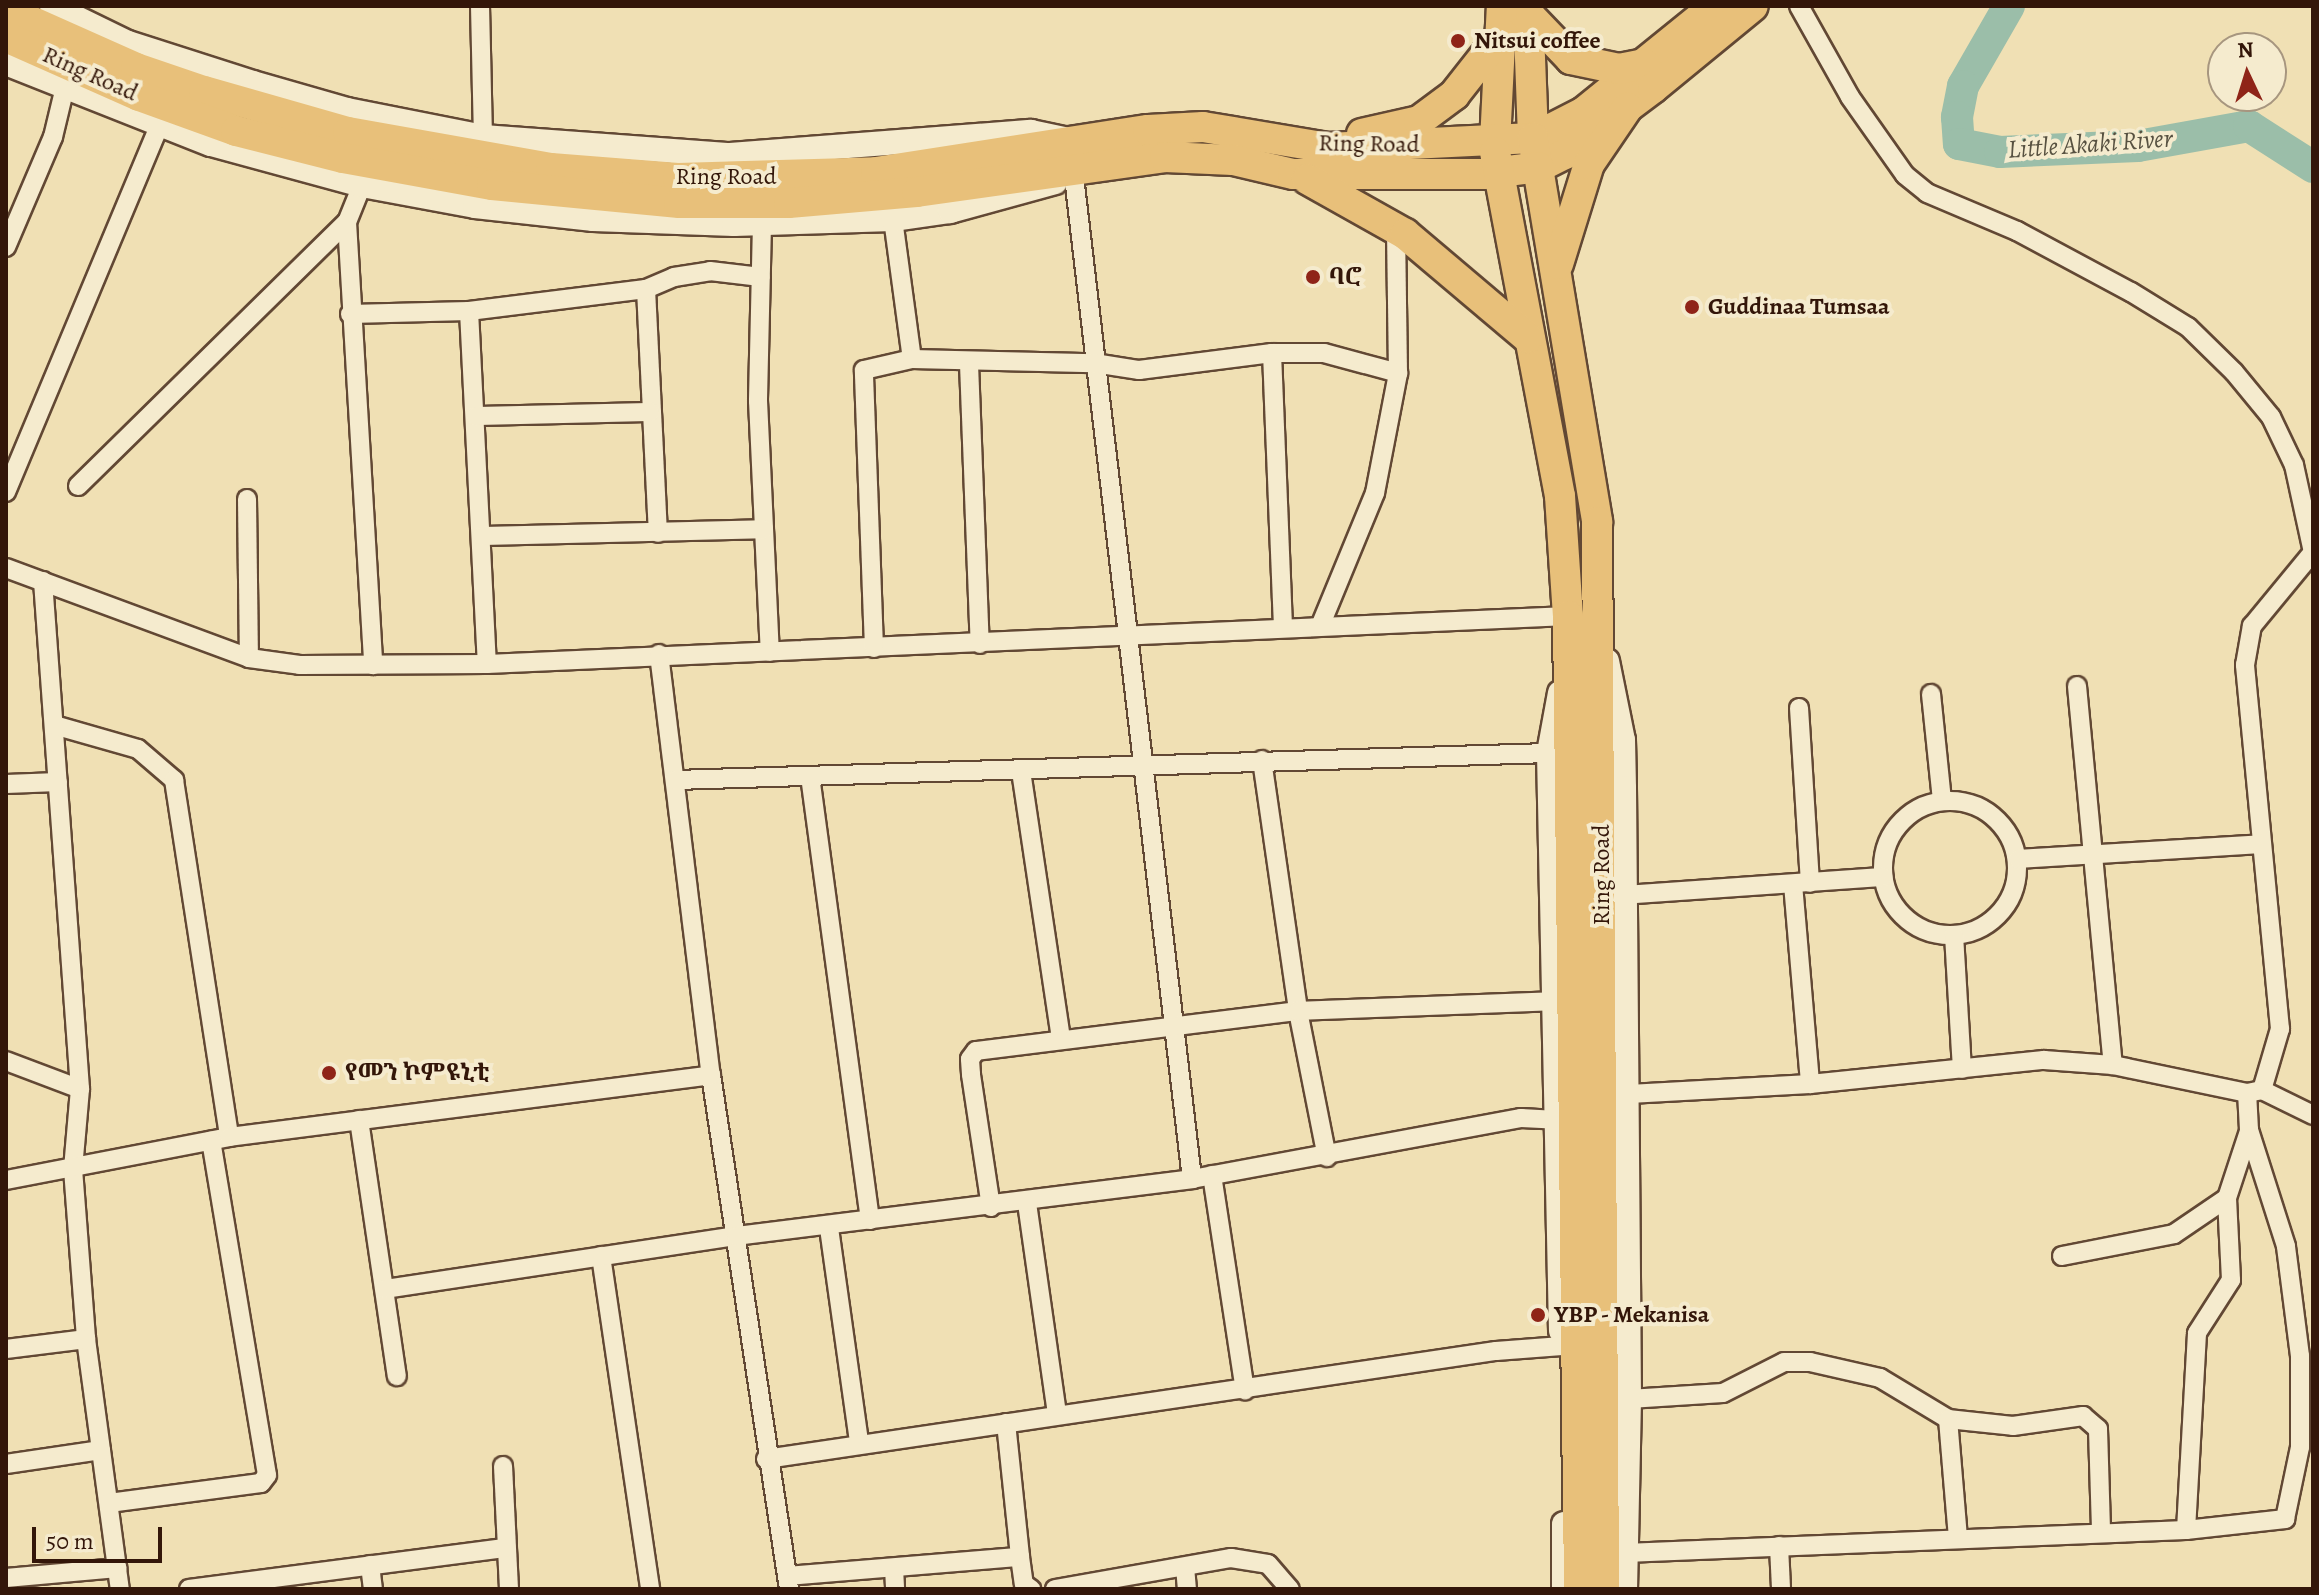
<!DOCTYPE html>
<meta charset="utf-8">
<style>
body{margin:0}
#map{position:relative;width:2319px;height:1595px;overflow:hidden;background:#f0e0b4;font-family:Alegreya,"Noto Serif Ethiopic",serif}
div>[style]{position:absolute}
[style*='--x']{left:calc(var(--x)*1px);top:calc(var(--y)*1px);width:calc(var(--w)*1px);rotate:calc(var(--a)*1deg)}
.river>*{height:32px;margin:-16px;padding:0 16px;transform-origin:16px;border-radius:16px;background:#9bbea9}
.roads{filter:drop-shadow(2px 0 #624834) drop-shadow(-2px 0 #624834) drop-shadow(0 2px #624834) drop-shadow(0 -2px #624834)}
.minor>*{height:18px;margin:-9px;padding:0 9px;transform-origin:9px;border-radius:9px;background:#f5ebce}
.minor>.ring{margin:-9px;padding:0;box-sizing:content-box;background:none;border:18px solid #f5ebce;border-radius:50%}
.tertiary>*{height:24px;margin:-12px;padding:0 12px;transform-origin:12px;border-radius:12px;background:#f5ebce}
.primary>*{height:30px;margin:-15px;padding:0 15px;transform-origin:15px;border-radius:15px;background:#e8c07a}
.trunk>*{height:30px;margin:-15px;padding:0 15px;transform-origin:15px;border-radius:15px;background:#e8c07a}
.dots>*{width:22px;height:22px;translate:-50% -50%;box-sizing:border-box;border:4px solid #f5ebce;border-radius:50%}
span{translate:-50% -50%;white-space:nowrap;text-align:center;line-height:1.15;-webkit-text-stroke:8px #f5ebce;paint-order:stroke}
.poi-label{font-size:24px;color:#331609;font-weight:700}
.left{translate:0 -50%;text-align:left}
.street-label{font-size:24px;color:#331609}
.water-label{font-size:26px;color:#575141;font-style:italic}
.frame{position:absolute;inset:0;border:8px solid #331609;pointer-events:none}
.north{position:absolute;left:2207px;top:32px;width:80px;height:80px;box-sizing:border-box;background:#f5ebce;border:2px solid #a7967f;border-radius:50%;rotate:356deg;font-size:22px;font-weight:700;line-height:32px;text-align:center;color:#331609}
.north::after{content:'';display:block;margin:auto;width:28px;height:36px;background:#8f2418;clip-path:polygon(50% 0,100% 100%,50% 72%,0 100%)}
.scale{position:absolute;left:32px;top:1527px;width:130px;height:36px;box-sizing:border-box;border:4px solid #331609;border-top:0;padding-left:10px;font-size:24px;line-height:28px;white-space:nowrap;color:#331609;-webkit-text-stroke:6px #f5ebce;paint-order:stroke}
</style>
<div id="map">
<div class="river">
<i style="--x:2009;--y:6;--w:92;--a:119.9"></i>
<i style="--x:1963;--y:86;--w:32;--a:101"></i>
<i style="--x:1957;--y:117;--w:27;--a:86"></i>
<i style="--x:1959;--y:144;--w:42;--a:11"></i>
<i style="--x:2000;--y:152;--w:138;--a:-2.5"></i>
<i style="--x:2138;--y:146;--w:113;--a:-10.2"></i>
<i style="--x:2249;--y:126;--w:76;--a:32.6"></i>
</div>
<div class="roads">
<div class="minor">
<i style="--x:480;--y:6;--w:131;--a:88.7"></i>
<i style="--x:1799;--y:6;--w:104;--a:60.7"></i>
<i style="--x:1850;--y:97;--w:95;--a:54.8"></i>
<i style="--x:1905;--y:175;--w:28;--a:39"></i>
<i style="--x:1927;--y:193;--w:98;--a:22.9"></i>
<i style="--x:2017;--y:231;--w:129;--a:28.2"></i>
<i style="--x:2131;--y:292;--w:67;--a:31.6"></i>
<i style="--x:2188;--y:327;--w:64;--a:44.4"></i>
<i style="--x:2234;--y:372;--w:58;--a:50.6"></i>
<i style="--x:2271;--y:417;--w:53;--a:64.4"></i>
<i style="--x:2294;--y:465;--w:89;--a:77.7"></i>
<i style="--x:1074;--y:177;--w:1009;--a:83.28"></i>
<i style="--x:362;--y:185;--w:40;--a:112"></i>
<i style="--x:347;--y:222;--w:444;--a:86.6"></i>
<i style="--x:893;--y:219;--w:141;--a:82.3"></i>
<i style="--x:762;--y:223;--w:178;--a:91.3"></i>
<i style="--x:758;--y:401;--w:251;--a:87.3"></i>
<i style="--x:6;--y:247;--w:120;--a:-66.9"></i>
<i style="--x:53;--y:137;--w:51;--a:-76.5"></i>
<i style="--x:646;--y:289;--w:244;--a:87.2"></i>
<i style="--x:469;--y:311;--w:353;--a:87.1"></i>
<i style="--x:350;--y:314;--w:119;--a:-1.4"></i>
<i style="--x:469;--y:311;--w:178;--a:-7.1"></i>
<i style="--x:646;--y:289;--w:30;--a:-23"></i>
<i style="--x:674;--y:277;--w:36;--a:-9"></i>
<i style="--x:710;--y:271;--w:51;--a:6.7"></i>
<i style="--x:1272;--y:353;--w:273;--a:87.7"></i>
<i style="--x:969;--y:364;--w:280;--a:87.8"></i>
<i style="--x:476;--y:416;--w:174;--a:-1.3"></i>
<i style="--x:78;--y:486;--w:377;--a:-44.5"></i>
<i style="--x:6;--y:492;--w:396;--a:-67.3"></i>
<i style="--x:247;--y:499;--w:159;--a:89.3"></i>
<i style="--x:482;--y:536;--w:282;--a:-1.4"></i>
<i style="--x:6;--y:568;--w:259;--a:20.3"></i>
<i style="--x:249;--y:658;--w:51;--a:7.8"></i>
<i style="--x:300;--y:665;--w:187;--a:-0.3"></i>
<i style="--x:487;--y:664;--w:1082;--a:-2.54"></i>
<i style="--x:43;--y:581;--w:509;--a:85.83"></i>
<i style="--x:80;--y:1089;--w:80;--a:95"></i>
<i style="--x:73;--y:1169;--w:170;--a:85.6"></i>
<i style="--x:86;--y:1339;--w:252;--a:82.3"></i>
<i style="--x:1321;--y:624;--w:142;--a:-67.6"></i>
<i style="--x:1375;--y:493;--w:122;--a:-79.1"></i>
<i style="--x:1398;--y:373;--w:144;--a:-90.8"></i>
<i style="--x:874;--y:648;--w:278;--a:-92.1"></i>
<i style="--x:864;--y:370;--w:49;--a:-12.9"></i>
<i style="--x:912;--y:359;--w:182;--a:1.3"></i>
<i style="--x:1094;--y:363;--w:46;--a:8.8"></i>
<i style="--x:1139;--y:370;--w:134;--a:-7.3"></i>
<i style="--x:1272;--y:353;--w:52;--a:0"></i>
<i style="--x:1324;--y:353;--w:77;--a:15.1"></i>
<i style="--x:659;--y:654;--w:424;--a:83"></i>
<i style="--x:711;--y:1075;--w:520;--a:81.37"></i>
<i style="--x:2077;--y:686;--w:381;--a:84.6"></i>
<i style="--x:1931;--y:694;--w:107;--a:84.1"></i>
<i style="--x:1799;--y:708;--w:175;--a:86.4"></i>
<i style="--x:54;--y:725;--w:87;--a:15.9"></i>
<i style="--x:138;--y:749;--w:48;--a:40.7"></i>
<i style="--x:174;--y:780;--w:361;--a:81.2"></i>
<i style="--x:1262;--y:760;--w:254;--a:81.8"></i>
<i style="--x:1298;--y:1011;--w:149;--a:78.8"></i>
<i style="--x:1021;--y:771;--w:271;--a:81.5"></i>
<i style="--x:810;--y:776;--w:448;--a:82.3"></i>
<i style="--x:675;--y:780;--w:874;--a:-1.77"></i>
<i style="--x:6;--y:784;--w:52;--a:-2.2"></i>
<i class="ring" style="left:1883px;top:801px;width:116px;height:116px"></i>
<i style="--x:2018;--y:859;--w:243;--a:-3.5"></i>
<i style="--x:1793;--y:884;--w:201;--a:85.1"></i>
<i style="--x:1623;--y:895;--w:261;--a:-4"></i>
<i style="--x:1954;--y:935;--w:134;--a:86.6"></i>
<i style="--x:6;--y:1061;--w:79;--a:20.7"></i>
<i style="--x:2262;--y:1090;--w:57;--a:26.1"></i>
<i style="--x:1629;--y:1094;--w:181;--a:-3.2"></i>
<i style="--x:1810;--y:1084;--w:235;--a:-5.9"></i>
<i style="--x:2044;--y:1060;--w:69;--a:4.1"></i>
<i style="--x:2113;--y:1065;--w:137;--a:11.8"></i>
<i style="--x:2247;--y:1093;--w:15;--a:-11"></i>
<i style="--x:2262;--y:1090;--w:64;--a:-73.6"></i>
<i style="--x:2280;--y:1029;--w:366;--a:-95.5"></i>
<i style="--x:2245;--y:665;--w:40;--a:-80"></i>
<i style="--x:2252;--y:626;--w:96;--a:-50.5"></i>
<i style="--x:359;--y:1120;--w:259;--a:81.6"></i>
<i style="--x:1212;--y:1175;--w:218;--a:81.3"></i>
<i style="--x:6;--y:1180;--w:227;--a:-10.9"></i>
<i style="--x:229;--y:1137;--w:486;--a:-7.3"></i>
<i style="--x:1027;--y:1203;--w:214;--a:81.9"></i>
<i style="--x:991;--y:1207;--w:134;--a:-98.6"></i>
<i style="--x:971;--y:1074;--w:15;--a:-94"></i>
<i style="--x:970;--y:1059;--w:10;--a:-53"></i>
<i style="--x:976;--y:1051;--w:324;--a:-7.1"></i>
<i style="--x:1298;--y:1011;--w:258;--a:-2.2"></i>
<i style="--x:829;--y:1228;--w:216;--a:82"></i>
<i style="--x:601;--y:1256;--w:337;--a:81.6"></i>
<i style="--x:2062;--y:1256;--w:114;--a:-11.1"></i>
<i style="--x:2174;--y:1234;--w:64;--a:-34.2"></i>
<i style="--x:385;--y:1289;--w:355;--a:-8.6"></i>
<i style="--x:736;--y:1236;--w:460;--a:-7.1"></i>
<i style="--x:1192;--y:1179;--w:335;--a:-10.5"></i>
<i style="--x:1521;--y:1118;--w:36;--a:3"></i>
<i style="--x:6;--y:1349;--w:81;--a:-7.1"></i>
<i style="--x:1629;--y:1399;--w:94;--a:-3.7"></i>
<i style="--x:1723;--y:1393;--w:68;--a:-26.9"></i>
<i style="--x:1784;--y:1362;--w:26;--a:0"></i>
<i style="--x:1810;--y:1362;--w:72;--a:12.9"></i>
<i style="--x:1880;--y:1378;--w:79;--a:31.1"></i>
<i style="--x:1948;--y:1419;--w:65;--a:6.1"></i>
<i style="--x:2013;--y:1426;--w:71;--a:-8.1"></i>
<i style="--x:2083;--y:1416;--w:20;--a:41"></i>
<i style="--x:2098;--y:1429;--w:101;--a:88.3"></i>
<i style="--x:1948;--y:1419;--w:118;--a:85.2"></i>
<i style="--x:1006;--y:1423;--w:135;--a:84"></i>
<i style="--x:1020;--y:1557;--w:27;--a:82"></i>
<i style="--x:1024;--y:1584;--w:9;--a:36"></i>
<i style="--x:766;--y:1459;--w:738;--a:-8.42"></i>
<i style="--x:1496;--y:1351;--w:66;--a:-4.3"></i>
<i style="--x:6;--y:1464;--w:96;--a:-8.4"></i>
<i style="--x:503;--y:1466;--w:123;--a:87.2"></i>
<i style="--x:109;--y:1503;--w:153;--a:-7.5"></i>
<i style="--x:261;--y:1483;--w:10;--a:-53"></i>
<i style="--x:267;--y:1475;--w:339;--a:-99.5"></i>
<i style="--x:2186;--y:1530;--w:197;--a:-86.8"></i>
<i style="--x:2197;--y:1333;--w:63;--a:-57.3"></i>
<i style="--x:2231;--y:1280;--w:82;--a:-92.8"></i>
<i style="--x:2227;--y:1198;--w:71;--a:-71.8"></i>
<i style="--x:1779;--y:1546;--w:43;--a:87.3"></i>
<i style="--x:1625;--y:1553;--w:561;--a:-2.35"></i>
<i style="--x:2186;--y:1530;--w:100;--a:-6.3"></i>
<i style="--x:2285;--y:1519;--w:74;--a:-78.2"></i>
<i style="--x:2300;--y:1447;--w:91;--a:-90"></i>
<i style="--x:2300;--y:1356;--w:111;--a:-97.3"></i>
<i style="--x:2286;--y:1246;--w:122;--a:-107.7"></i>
<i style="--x:2249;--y:1130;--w:37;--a:-93"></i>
<i style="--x:370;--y:1565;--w:24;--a:83"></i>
<i style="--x:1185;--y:1567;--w:22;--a:85"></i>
<i style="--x:894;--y:1568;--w:21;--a:87"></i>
<i style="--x:787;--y:1576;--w:234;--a:-4.7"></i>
<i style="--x:6;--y:1578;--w:112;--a:-5.1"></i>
<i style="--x:189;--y:1589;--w:318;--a:-7.4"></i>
<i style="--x:1055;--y:1589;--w:179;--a:-10"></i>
<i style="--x:1231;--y:1558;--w:37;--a:9"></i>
<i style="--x:1268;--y:1564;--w:33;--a:49"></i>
</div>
<div class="tertiary">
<i style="--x:52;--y:6;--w:85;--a:26"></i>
<i style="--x:128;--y:43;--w:131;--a:17.7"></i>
<i style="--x:253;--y:83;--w:98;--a:16"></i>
<i style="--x:347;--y:110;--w:139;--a:11.2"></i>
<i style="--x:483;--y:137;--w:248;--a:4.2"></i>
<i style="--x:730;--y:155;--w:302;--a:-4.4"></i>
<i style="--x:1031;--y:132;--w:35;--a:12"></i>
<i style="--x:6;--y:63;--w:220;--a:21.6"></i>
<i style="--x:211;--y:144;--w:156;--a:15.2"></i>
<i style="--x:362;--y:185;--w:115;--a:10.5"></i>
<i style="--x:475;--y:206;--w:119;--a:6.3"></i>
<i style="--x:593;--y:219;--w:141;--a:2"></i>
<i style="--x:734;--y:224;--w:159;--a:-1.8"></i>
<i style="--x:893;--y:219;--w:58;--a:-8"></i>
<i style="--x:950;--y:211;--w:109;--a:-15.4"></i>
<i style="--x:1607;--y:661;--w:81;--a:78.6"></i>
<i style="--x:1623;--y:740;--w:48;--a:88.8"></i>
<i style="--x:1624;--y:788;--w:611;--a:89.53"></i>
<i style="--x:1629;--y:1399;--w:190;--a:91.2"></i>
<i style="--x:1560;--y:693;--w:61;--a:100.4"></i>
<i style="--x:1549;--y:753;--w:578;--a:88.81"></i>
<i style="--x:1564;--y:1589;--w:65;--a:-90"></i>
</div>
<div class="primary">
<i style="--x:1528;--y:6;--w:132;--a:87.8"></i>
<i style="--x:1533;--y:138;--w:57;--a:-27"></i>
<i style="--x:1584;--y:112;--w:169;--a:-39"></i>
<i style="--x:1529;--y:15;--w:61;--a:46.3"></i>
<i style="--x:1571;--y:59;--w:49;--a:11.8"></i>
<i style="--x:1619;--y:69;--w:26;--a:-11"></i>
<i style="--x:1495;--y:142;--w:136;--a:-87.1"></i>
<i style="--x:1539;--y:167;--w:29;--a:-27"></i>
<i style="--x:1565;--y:154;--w:110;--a:-36.9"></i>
<i style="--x:1653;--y:88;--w:129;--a:-39.4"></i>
</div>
<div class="trunk">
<i style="--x:6;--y:10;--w:142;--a:24"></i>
<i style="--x:136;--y:68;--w:72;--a:18.7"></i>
<i style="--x:204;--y:91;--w:150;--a:15.9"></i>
<i style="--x:348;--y:132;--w:206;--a:10.1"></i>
<i style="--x:551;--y:168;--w:127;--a:4.5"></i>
<i style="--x:678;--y:178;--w:198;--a:-1.7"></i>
<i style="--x:876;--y:172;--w:275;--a:-8.8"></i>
<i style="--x:1148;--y:130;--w:55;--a:-3.1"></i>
<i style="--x:1203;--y:127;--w:127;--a:9.5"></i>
<i style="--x:1328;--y:148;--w:205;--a:-2.8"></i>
<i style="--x:1533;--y:138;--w:389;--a:80.5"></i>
<i style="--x:1597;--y:522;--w:1067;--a:89.62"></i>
<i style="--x:6;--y:37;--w:145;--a:23.9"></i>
<i style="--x:139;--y:96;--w:103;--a:19.8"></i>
<i style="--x:236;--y:131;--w:110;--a:14.2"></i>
<i style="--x:343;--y:158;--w:151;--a:10.3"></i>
<i style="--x:492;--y:185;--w:188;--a:5.5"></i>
<i style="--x:679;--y:203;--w:110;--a:0"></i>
<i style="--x:789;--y:203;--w:128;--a:-4.9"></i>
<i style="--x:917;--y:192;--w:250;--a:-8"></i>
<i style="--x:1165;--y:157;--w:68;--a:2.5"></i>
<i style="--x:1233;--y:160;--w:62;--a:13.1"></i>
<i style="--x:1293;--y:174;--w:191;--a:0"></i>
<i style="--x:1484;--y:174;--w:55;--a:-7.3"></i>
<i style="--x:1362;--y:134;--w:58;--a:-12.8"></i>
<i style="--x:1419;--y:121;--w:44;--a:-36.6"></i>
<i style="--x:1454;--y:95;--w:78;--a:-51.8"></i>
<i style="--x:1495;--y:152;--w:350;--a:79.3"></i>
<i style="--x:1560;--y:496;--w:120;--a:86.2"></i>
<i style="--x:1568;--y:616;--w:973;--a:89.35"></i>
<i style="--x:1307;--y:179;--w:112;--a:29.3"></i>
<i style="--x:1405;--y:234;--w:161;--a:40.2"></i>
<i style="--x:1558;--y:264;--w:105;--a:-72.8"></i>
<i style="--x:1589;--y:164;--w:68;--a:-55.8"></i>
</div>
</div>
<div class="dots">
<i style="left:1458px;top:41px;background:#8f2418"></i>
<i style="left:1313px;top:277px;background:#8f2418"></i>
<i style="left:1692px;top:307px;background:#8f2418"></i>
<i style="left:329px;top:1073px;background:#8f2418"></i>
<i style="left:1538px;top:1315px;background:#8f2418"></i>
</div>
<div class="poi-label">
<span class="left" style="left:1474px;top:41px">Nitsui coffee</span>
<span class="left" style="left:1329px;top:277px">ባሮ</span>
<span class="left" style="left:1708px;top:307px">Guddinaa Tumsaa</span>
<span class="left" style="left:345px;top:1073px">የመን ኮምዩኒቲ</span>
<span class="left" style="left:1554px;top:1315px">YBP - Mekanisa</span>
</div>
<div class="street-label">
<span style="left:90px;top:74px;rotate:24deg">Ring Road</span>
<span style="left:1369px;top:144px;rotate:1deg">Ring Road</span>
<span style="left:726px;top:177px">Ring Road</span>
<span style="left:1602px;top:875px;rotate:-90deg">Ring Road</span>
</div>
<div class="water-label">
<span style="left:2090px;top:144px;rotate:-4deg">Little Akaki River</span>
</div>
<div class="frame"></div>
<div class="north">N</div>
<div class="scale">50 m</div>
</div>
